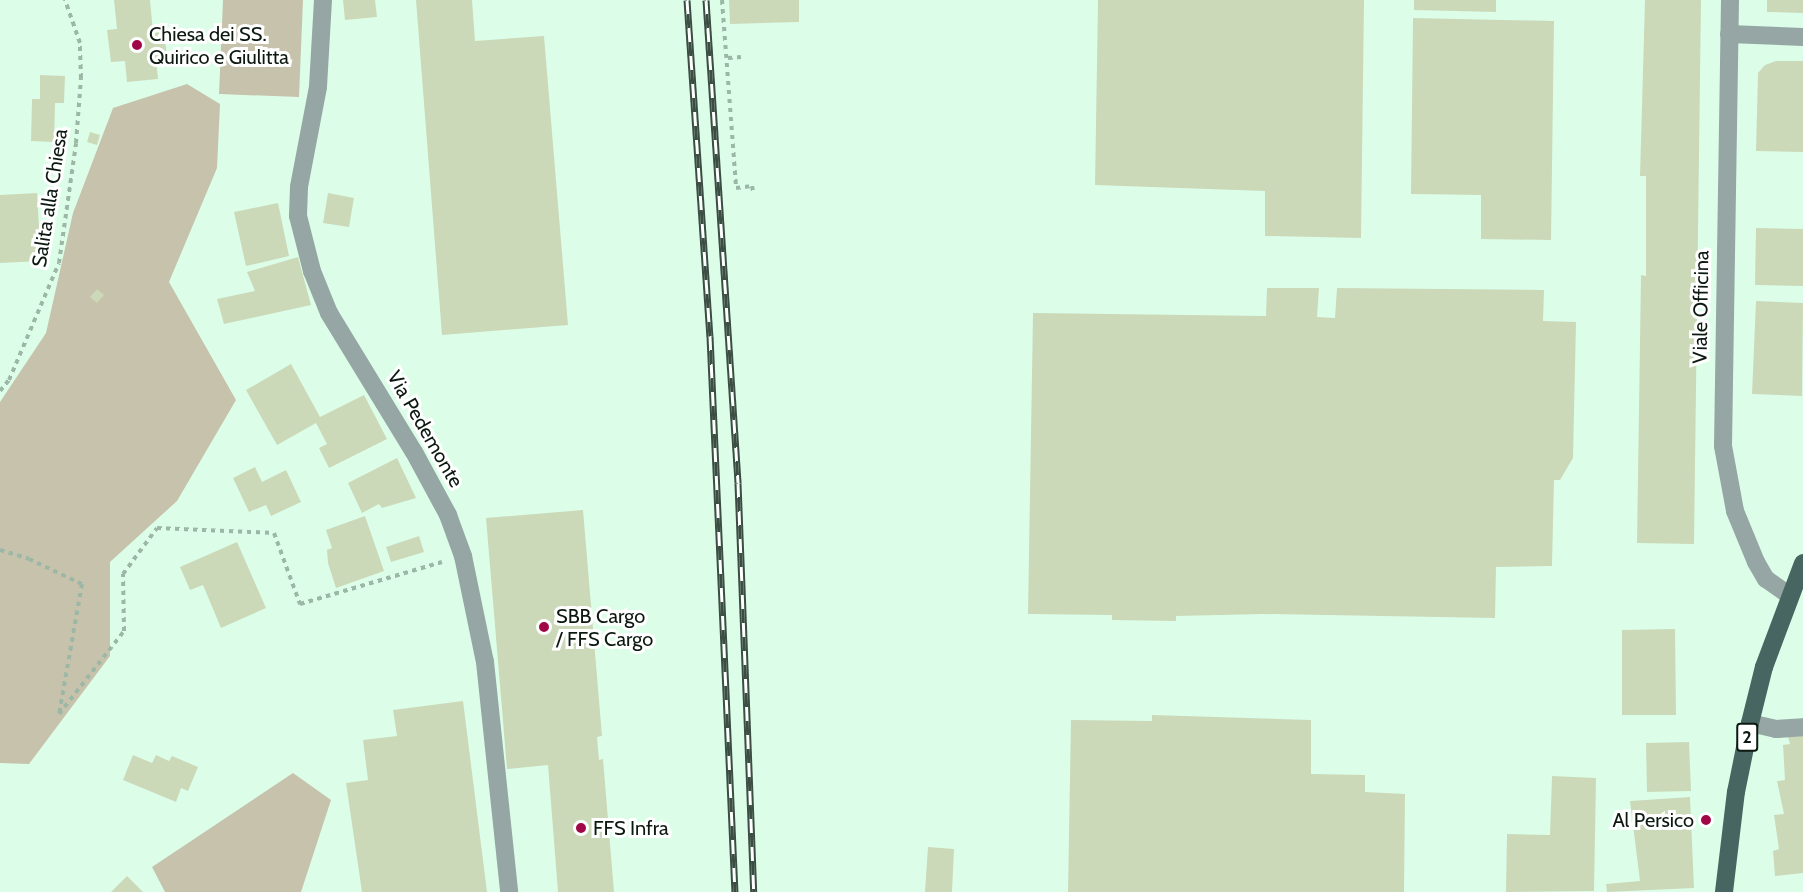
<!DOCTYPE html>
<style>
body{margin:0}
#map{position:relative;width:1803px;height:892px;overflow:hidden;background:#dcfee8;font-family:Cabin,sans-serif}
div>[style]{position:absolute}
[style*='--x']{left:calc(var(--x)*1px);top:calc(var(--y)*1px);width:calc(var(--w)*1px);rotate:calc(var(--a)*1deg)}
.green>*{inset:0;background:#c7c2ab}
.building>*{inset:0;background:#cbd9b9}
.path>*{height:4px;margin-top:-2px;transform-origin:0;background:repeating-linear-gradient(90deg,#9cb7a6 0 4.5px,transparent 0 9px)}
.minor>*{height:18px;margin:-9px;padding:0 9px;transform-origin:9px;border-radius:9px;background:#95a6a4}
.major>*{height:18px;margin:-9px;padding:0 9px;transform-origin:9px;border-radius:9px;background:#476662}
.rail>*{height:7px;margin-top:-3.5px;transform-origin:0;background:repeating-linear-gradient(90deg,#fff 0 14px,#3c4e43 0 28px);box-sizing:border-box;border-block:2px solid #3c4e43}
.dots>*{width:16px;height:16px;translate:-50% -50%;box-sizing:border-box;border:3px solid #fff;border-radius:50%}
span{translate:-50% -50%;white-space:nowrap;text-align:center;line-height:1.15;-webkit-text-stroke:6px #fff;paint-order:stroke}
.shield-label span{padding:2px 4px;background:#fff;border:2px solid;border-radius:4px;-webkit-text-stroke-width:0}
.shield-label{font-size:18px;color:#0c1911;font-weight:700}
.poi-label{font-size:20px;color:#0c1911}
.left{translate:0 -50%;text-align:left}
.right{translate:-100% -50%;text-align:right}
.street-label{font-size:20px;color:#0c1911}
</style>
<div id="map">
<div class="green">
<i style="clip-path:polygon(223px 0,303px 0,299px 97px,219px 94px)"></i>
<i style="clip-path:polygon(187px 84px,220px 104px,217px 168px,169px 282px,236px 400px,177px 501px,110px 562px,110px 656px,29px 764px,0 763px,0 402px,46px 333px,73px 213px,113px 108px)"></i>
<i style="clip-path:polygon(293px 773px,331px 800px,301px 892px,165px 892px,152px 867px)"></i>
</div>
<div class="building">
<i style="clip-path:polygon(114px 0,150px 0,153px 33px,164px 32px,167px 57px,156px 58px,158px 79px,127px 82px,125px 61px,111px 62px,107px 30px,117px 29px)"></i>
<i style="clip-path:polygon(343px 0,375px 0,377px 17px,345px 20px)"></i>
<i style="clip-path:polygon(416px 0,472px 0,475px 41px,544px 36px,568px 325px,442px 335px)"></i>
<i style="clip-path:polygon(729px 0,799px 0,799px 22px,730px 24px)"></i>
<i style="clip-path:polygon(1098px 0,1364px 0,1361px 238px,1265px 236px,1265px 191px,1095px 185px)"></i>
<i style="clip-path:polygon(1414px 0,1496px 0,1496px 12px,1414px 10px)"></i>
<i style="clip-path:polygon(1645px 0,1701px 0,1694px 544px,1637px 543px,1641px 275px,1646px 276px,1646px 176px,1640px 176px)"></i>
<i style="clip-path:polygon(1767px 0,1803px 0,1803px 13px,1767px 12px)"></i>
<i style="clip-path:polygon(1413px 18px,1554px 21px,1551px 240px,1481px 239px,1481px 195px,1411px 194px)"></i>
<i style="clip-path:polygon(1776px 61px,1803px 61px,1803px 152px,1756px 151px,1758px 73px,1765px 65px)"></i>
<i style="clip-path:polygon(40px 75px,65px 76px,64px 103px,55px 103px,54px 142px,31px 141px,32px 99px,40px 99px)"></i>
<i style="clip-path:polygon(90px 132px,100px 135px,97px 145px,87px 142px)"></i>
<i style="clip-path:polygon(37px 193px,41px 261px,0 263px,0 195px)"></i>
<i style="clip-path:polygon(328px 193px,354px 198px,349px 227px,323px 223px)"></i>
<i style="clip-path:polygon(278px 203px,289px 256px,246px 266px,234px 212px)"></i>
<i style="clip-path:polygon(1756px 228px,1803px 229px,1803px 286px,1755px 285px)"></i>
<i style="clip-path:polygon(298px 257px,311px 305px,224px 324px,217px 299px,255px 291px,247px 272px)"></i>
<i style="clip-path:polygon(1267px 288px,1319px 288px,1317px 317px,1335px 318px,1337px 288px,1544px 290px,1543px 321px,1576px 322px,1573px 458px,1560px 480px,1554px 480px,1552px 566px,1496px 567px,1495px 618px,1263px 614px,1176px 616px,1176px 621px,1112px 620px,1112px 615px,1028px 614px,1033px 313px,1266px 316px)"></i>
<i style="clip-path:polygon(97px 289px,104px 295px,97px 303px,90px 297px)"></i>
<i style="clip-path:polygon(1756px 301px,1803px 303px,1802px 396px,1752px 394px)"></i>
<i style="clip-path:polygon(291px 364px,320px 417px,364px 395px,387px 439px,329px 468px,319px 448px,327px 444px,316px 423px,277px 445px,246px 390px)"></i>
<i style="clip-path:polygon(397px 458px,416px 498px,382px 508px,379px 504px,362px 513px,348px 483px)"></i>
<i style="clip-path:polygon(255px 467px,262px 482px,286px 470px,301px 502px,271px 516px,266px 505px,249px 512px,233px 478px)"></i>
<i style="clip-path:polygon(583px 510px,602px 736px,597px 737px,599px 760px,603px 759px,614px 892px,558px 892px,548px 765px,507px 769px,486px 518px)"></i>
<i style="clip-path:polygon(365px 516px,384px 571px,336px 588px,328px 563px,327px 550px,332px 548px,326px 530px)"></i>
<i style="clip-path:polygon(419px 536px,424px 552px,391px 562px,386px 547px)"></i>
<i style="clip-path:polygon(237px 542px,266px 608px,221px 628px,203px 585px,190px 590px,180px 567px)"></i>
<i style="clip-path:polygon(1675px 629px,1676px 715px,1622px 715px,1622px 630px)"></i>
<i style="clip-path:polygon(463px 701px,487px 892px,362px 892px,346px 783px,368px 780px,363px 740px,397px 736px,393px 710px)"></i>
<i style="clip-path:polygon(1152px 715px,1311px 720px,1311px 774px,1365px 775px,1365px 792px,1405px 794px,1404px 892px,1068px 892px,1071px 720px,1152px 721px)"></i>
<i style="clip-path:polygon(1803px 735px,1803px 873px,1775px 876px,1773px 851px,1779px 849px,1774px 815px,1784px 814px,1777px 781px,1785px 780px,1783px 745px,1790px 744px,1788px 737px)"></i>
<i style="clip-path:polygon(1689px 742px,1691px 791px,1647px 792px,1646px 743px)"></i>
<i style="clip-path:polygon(133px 755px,152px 763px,156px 755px,169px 761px,172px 756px,198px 767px,188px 791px,181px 788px,176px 802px,123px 780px)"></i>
<i style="clip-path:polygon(1552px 776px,1596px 778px,1594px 891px,1506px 892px,1507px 834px,1550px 835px)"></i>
<i style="clip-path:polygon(1690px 797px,1694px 888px,1607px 892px,1606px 884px,1640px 881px,1630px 801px)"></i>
<i style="clip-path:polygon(928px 847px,954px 849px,952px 892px,925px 892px)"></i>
<i style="clip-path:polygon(127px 876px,143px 892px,111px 892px)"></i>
</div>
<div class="path">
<i style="--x:722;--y:0;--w:189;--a:85.7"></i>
<i style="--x:736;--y:188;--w:16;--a:-7"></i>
<i style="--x:752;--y:186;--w:5;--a:79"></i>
<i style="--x:728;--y:58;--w:13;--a:-4"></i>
<i style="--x:0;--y:391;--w:14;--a:-51"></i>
<i style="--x:9;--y:380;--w:127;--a:-66.9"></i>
<i style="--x:59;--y:263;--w:121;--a:-81.9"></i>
<i style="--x:76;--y:143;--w:65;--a:-85.6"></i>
<i style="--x:81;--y:78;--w:35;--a:-92"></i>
<i style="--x:80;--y:43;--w:46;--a:-109.2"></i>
<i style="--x:0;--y:550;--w:30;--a:17"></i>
<i style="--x:29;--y:559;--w:59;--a:25.3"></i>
<i style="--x:82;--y:584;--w:132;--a:100"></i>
<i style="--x:59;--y:714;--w:105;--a:-51.9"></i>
<i style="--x:124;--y:631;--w:57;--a:-91"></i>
<i style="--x:123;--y:574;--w:57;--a:-53.5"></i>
<i style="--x:157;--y:528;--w:117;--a:2.4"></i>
<i style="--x:274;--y:533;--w:76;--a:69.9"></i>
<i style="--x:300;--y:604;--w:148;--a:-16.5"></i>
</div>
<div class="minor">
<i style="--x:323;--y:0;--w:87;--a:93.3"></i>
<i style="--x:318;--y:87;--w:102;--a:100.8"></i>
<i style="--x:299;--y:187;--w:29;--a:92"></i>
<i style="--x:298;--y:216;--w:57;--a:75.7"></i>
<i style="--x:312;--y:271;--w:45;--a:68"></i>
<i style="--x:329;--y:313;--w:163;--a:58.6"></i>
<i style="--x:414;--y:452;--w:72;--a:61.6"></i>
<i style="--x:448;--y:515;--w:44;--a:69.9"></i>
<i style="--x:463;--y:556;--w:108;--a:78.3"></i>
<i style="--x:485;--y:662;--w:231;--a:84"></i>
<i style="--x:1730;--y:0;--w:446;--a:90.9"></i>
<i style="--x:1723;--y:446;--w:66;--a:79.5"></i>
<i style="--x:1735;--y:511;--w:55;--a:67.6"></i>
<i style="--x:1756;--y:562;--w:20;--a:60"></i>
<i style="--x:1766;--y:579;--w:28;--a:35"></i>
<i style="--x:1729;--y:34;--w:74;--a:2.3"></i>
<i style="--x:1750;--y:723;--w:27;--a:13"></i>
<i style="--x:1776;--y:729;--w:27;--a:-4"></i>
</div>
<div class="major">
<i style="--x:1724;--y:892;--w:101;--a:-83.2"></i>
<i style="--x:1736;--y:792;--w:70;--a:-78.5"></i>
<i style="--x:1750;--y:723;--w:58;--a:-76"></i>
<i style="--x:1764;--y:667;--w:111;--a:-69.4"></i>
</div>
<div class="rail">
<i style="--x:687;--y:0;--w:337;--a:86.1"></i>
<i style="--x:710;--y:336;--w:557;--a:87.43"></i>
<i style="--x:706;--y:0;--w:484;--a:86.2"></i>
<i style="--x:738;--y:483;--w:409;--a:87.8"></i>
</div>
<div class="dots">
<i style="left:137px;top:45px;background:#a10746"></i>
<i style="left:544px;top:627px;background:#a10746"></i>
<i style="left:1706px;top:820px;background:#a10746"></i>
<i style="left:581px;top:828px;background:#a10746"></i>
</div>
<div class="shield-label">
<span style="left:1747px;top:737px">2</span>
</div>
<div class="poi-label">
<span class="left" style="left:149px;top:46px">Chiesa dei SS.<br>Quirico e Giulitta</span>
<span class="left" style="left:556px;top:628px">SBB Cargo<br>/ FFS Cargo</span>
<span class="right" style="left:1694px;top:820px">Al Persico</span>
<span class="left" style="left:593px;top:828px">FFS Infra</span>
</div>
<div class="street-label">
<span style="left:50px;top:198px;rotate:-81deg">Salita alla Chiesa</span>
<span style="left:1701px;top:307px;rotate:-89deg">Viale Officina</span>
<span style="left:425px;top:429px;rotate:60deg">Via Pedemonte</span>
</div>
</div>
